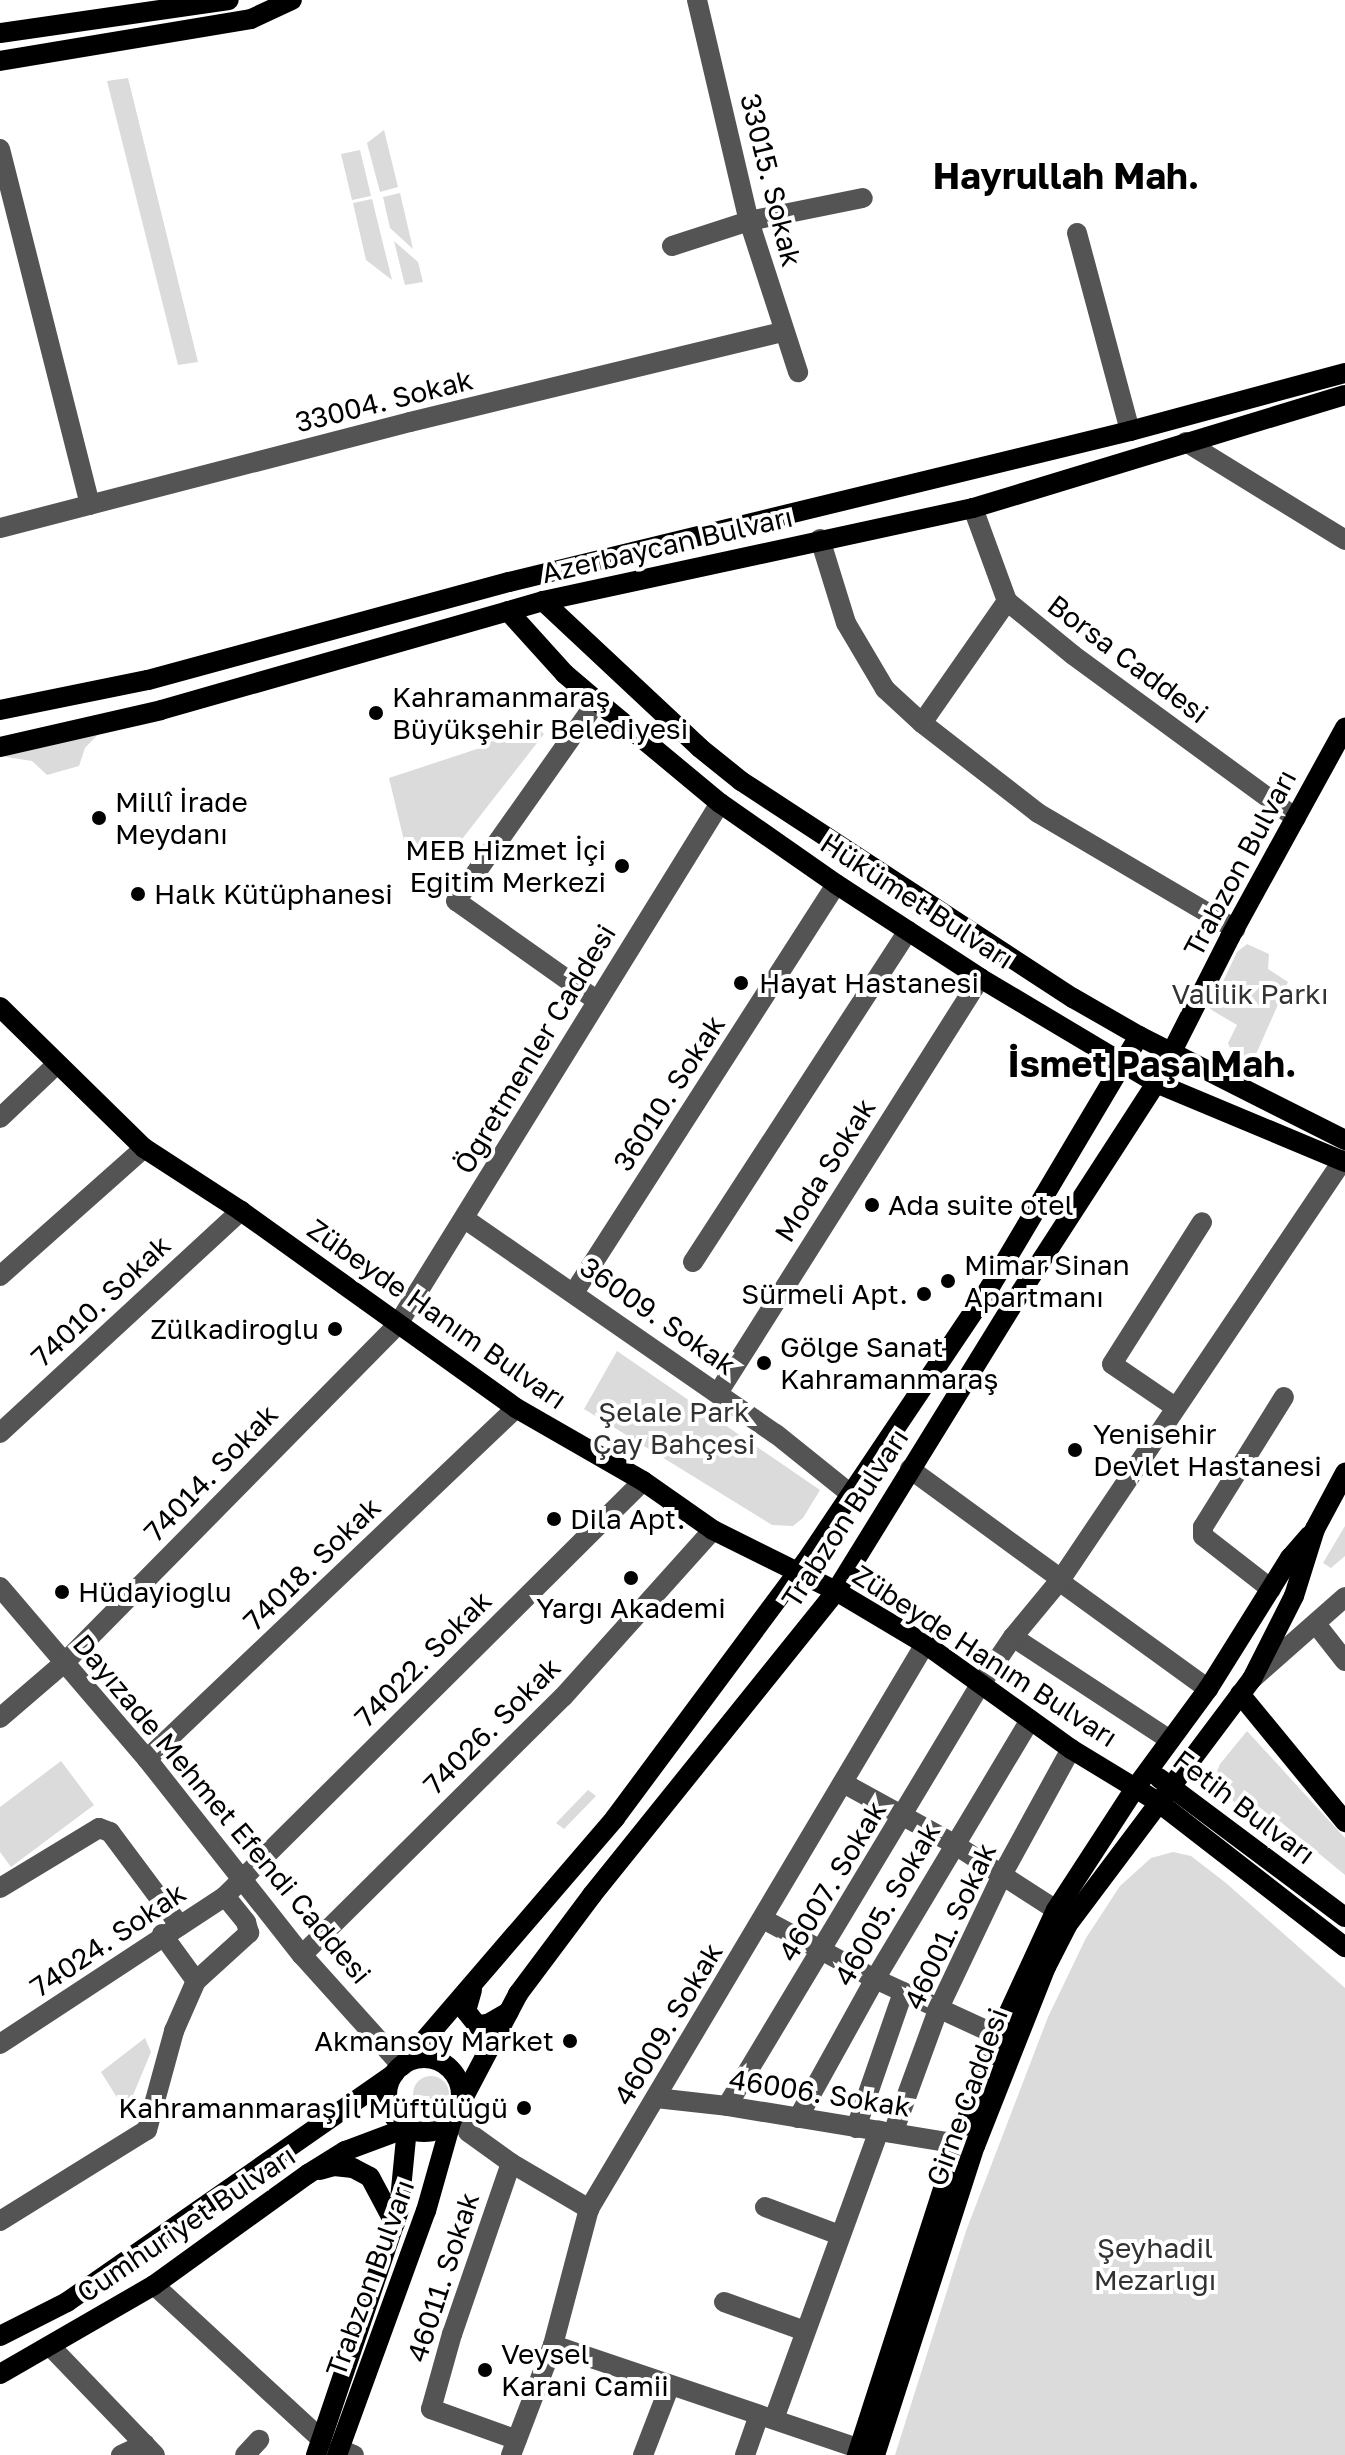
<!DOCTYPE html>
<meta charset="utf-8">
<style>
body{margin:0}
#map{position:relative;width:1345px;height:2455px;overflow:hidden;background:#fff;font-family:"Golos Text",sans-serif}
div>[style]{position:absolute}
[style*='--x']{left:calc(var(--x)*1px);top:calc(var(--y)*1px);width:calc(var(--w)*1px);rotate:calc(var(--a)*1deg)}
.green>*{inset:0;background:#dbdbdb}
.round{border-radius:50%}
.minor>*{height:20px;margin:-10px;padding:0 10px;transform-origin:10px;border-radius:10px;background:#545454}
.major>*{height:20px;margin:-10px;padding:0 10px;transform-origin:10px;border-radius:10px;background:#000}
.major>.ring{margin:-10px;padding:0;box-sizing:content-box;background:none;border:20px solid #000;border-radius:50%}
.dots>*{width:22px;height:22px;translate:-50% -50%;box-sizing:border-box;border:4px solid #fff;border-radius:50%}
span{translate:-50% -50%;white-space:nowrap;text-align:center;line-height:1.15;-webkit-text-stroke:8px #fff;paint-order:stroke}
.street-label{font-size:28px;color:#000}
.poi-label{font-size:28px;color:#000}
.left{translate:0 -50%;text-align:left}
.right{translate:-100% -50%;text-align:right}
.park-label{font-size:28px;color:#323232}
.district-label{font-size:36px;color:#000;font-weight:700}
</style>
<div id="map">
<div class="green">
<i style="clip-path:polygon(128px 78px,198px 362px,178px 365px,107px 81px)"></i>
<i style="clip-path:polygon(384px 130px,398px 187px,380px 192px,367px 143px)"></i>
<i style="clip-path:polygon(360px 150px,371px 196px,352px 200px,341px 154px)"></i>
<i style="clip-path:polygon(400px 193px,413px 249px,390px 228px,383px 197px)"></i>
<i style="clip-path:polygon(372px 199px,392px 280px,366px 260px,353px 203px)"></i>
<i style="clip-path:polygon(394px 241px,418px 262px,423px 282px,405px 285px)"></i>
<i style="clip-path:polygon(528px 720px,544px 734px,445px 861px,405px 845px,389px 778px,480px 748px)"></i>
<i style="clip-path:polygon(105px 727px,85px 748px,79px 766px,47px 775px,32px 761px,0 756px)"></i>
<i style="clip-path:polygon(1247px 944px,1269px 954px,1268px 969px,1288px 982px,1253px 1061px,1231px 1050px,1228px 1043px,1237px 1025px,1210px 1009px,1237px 952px)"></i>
<i style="clip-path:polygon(617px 1351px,820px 1490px,803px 1518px,793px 1526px,772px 1525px,584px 1409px)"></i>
<i style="clip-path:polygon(1345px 1526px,1345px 1556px,1331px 1568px,1323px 1563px)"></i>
<i style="clip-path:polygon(1247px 1731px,1345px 1838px,1345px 1875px,1276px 1818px,1261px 1825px,1223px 1792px,1215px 1776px,1220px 1764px)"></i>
<i style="clip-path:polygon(61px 1761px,94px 1805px,11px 1867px,0 1852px,0 1807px)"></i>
<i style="clip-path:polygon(588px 1790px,596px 1796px,564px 1829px,556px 1823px)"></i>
<i style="clip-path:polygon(1173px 1852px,1191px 1856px,1226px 1883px,1345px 1988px,1345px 2455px,895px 2455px,966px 2231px,1048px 2017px,1086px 1938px,1120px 1886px,1151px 1858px)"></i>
<i style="clip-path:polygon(145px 2038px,151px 2052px,126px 2112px,101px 2072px)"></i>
<i class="round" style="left:413px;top:2076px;width:36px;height:36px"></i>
</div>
<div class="minor">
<i style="--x:697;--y:0;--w:227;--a:76.8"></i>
<i style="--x:749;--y:221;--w:159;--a:72"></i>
<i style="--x:0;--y:149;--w:367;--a:75.8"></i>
<i style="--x:1077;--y:233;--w:205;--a:75"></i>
<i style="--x:672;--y:246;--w:81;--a:-18"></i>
<i style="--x:749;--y:221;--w:116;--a:-11.4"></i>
<i style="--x:1186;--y:442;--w:187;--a:31.6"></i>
<i style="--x:973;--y:508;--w:99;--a:69.9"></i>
<i style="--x:1007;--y:601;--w:85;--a:39.3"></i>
<i style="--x:1073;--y:655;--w:276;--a:36.2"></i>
<i style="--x:0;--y:528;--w:423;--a:-14.5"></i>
<i style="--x:410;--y:422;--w:384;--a:-13.6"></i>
<i style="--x:820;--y:539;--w:88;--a:72.8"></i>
<i style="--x:846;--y:623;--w:77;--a:59.4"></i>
<i style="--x:885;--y:689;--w:50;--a:42.6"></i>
<i style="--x:922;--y:723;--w:147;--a:37.8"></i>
<i style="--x:1038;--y:813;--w:229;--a:30.5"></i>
<i style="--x:922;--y:723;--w:149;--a:-55.1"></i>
<i style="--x:596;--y:1000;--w:171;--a:-144.7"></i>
<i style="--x:456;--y:901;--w:245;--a:-54.8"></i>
<i style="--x:0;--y:1118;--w:77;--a:-43.4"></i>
<i style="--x:465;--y:1219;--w:378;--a:34.7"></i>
<i style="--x:776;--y:1434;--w:97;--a:38.8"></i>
<i style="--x:693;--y:1262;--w:395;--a:-57"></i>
<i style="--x:0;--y:1276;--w:193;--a:-41.6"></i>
<i style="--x:575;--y:1291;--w:483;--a:-57.3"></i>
<i style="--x:718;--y:1393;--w:491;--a:-57.7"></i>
<i style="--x:1175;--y:1407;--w:76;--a:-145.7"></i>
<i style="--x:1112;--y:1364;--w:168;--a:-57.6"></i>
<i style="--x:0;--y:1433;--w:328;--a:-42.7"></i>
<i style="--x:910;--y:1469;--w:187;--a:36.1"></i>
<i style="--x:1059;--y:1581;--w:184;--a:35.9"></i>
<i style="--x:0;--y:1587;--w:226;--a:49.5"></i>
<i style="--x:147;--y:1759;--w:250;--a:51.7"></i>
<i style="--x:302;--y:1955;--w:149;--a:48"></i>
<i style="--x:1271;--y:1589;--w:86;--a:-142.1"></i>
<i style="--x:1203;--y:1536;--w:9;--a:-90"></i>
<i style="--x:1203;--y:1527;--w:153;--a:-58.1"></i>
<i style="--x:1316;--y:1624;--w:47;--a:51.9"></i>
<i style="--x:1013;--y:1637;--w:188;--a:33.3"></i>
<i style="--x:1252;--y:1679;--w:124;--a:-41.4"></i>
<i style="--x:0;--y:1718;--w:86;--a:-40.7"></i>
<i style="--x:65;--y:1662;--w:474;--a:-45.4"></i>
<i style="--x:398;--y:1324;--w:612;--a:-58.28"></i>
<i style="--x:147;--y:1759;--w:509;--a:-43.57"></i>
<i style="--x:845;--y:1784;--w:124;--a:28.8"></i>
<i style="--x:954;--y:1844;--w:121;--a:32.9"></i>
<i style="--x:0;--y:1888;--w:116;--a:-31.2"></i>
<i style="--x:99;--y:1828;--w:12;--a:20"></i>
<i style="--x:110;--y:1832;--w:117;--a:53.3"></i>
<i style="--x:763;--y:1919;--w:127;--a:28.2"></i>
<i style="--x:875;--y:1979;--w:153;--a:24.7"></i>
<i style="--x:162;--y:1934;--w:58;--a:54.1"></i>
<i style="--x:302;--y:1955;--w:367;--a:-44.7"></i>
<i style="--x:563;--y:1697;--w:224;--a:-48.1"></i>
<i style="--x:0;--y:2044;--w:269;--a:-33.3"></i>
<i style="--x:225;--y:1896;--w:589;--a:-44.79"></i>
<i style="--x:656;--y:2098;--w:71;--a:6.4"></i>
<i style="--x:727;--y:2106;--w:248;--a:9.3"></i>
<i style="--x:727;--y:2106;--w:493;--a:-59"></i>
<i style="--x:981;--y:1684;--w:57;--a:-55.8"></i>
<i style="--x:1013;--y:1637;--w:75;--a:-50.4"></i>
<i style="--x:1061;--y:1579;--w:505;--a:-56.06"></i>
<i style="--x:458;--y:2108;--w:26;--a:67"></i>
<i style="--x:468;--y:2132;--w:53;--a:35.8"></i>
<i style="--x:511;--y:2163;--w:91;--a:30.5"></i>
<i style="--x:798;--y:2118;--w:159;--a:-61"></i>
<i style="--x:875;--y:1979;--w:302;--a:-59.1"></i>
<i style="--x:856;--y:2128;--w:144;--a:-70.9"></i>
<i style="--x:893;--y:2133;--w:131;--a:-69.9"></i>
<i style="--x:938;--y:2010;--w:149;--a:-64.6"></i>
<i style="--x:1002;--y:1875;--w:144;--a:-61.3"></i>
<i style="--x:511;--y:2163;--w:181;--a:109"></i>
<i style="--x:452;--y:2334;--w:78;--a:105.6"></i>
<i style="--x:431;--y:2409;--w:91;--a:19.8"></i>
<i style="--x:765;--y:2207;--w:80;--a:20.5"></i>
<i style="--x:0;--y:2221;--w:173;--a:-31.8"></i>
<i style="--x:147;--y:2130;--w:103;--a:-74.7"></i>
<i style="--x:174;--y:2031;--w:55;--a:-66.3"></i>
<i style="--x:196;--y:1981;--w:72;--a:-42.2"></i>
<i style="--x:249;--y:1933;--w:11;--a:-105"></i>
<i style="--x:246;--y:1922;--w:33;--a:-129"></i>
<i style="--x:154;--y:2285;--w:227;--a:42.7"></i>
<i style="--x:724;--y:2302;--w:86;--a:19.7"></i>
<i style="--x:553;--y:2345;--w:340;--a:18.7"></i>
<i style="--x:51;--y:2347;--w:150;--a:46.1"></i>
<i style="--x:774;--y:2419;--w:307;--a:-70"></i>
<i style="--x:339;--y:2449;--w:16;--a:22"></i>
<i style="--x:121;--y:2455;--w:26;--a:-25"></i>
<i style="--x:245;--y:2455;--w:21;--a:-47"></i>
<i style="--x:511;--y:2455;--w:118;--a:-69.1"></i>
<i style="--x:553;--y:2345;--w:141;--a:-75.2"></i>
<i style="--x:589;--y:2209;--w:657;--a:-59.26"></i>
<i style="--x:643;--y:2455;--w:75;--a:-68.9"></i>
<i style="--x:745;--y:2455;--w:42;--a:-70.7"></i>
</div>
<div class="major">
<i style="--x:0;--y:33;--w:231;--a:-8.2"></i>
<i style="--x:0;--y:61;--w:254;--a:-9.5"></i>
<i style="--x:251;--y:19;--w:45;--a:-24.9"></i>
<i style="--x:543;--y:601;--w:215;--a:43.1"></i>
<i style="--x:700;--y:748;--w:53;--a:38.8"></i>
<i style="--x:741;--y:781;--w:397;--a:33.2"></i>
<i style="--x:1073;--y:998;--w:76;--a:29.9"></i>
<i style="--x:1139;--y:1036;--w:231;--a:26.8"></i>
<i style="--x:508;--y:611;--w:85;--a:47.9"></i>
<i style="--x:565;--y:674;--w:42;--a:40.2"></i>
<i style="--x:597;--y:701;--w:160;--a:39.7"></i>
<i style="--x:720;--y:803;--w:141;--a:34.9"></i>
<i style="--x:836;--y:884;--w:172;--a:33.1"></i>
<i style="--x:980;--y:978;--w:205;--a:30.8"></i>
<i style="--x:1156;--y:1083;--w:205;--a:22.7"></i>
<i style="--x:0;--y:710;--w:151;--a:-11.5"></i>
<i style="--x:148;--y:680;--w:374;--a:-15.2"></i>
<i style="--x:509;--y:582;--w:639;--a:-13.67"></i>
<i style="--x:1130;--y:431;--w:223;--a:-15.1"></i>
<i style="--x:0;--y:747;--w:165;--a:-12.9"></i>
<i style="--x:161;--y:710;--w:397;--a:-15.9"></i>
<i style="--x:543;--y:601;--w:440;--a:-12.2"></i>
<i style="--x:973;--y:508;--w:389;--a:-16.9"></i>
<i style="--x:0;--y:1007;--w:202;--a:44.4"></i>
<i style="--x:144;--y:1148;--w:116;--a:33"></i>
<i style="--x:241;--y:1211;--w:338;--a:35.6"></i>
<i style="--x:516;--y:1408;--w:146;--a:29.9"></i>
<i style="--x:643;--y:1481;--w:85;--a:35"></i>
<i style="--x:713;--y:1530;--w:137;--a:26.4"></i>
<i style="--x:836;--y:1591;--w:104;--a:30.8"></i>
<i style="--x:925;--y:1644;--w:180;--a:35.7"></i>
<i style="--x:1071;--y:1749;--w:102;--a:31.3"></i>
<i style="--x:1158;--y:1802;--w:237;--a:37.8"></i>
<i style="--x:1240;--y:1694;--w:166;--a:50.6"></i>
<i style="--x:1159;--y:1778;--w:232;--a:36.8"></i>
<i style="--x:472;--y:1990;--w:22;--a:106"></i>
<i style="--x:466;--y:2011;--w:18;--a:52"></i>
<i style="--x:477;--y:2025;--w:11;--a:-5"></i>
<i style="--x:488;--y:2024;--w:24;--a:-30"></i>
<i class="ring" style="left:387px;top:2058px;width:54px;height:54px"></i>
<i style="--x:402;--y:2066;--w:327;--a:-49.3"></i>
<i style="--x:615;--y:1818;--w:320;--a:-53.4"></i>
<i style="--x:806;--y:1561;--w:330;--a:-56.1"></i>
<i style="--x:990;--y:1287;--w:292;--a:-59.3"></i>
<i style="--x:458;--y:2108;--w:129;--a:-62.2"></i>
<i style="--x:518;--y:1994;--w:124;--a:-53.2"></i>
<i style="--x:592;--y:1895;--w:390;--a:-51.2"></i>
<i style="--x:836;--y:1591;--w:344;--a:-58.3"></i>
<i style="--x:1017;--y:1298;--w:256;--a:-57.1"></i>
<i style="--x:1156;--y:1083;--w:164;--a:-63.1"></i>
<i style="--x:1230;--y:937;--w:239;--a:-61.2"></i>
<i style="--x:320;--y:2170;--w:15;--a:-16"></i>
<i style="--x:334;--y:2166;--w:19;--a:6"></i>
<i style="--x:353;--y:2168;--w:19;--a:28"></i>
<i style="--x:370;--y:2177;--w:53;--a:62"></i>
<i style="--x:0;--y:2336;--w:75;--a:-26.9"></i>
<i style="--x:67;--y:2302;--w:399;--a:-34.9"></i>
<i style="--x:0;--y:2374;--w:178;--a:-30"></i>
<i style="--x:154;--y:2285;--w:190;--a:-35.8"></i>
<i style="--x:308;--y:2174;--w:44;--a:-31.9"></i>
<i style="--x:345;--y:2151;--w:66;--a:-20.4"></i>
<i style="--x:407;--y:2128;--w:82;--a:95.6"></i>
<i style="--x:399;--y:2210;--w:259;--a:108.7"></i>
<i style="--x:337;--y:2455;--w:260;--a:-70"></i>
<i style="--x:426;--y:2211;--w:96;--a:-74.2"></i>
<i style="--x:857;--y:2455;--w:326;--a:-72.1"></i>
<i style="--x:957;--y:2145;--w:116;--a:-69.4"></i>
<i style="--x:998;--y:2036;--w:139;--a:-65.3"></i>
<i style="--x:1056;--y:1910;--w:147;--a:-57"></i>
<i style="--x:1136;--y:1787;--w:122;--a:-53.7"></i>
<i style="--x:1208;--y:1689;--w:155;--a:-58"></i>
<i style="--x:1290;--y:1558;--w:30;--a:-49"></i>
<i style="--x:875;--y:2455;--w:325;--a:-72.1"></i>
<i style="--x:975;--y:2146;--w:193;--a:-68.4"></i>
<i style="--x:1046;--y:1967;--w:48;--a:-62.9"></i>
<i style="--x:1068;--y:1924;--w:306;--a:-53.1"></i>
<i style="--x:1252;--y:1679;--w:93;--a:-63.2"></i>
<i style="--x:1294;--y:1596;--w:70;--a:-72.6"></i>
<i style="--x:1315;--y:1529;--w:64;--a:-61.8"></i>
</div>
<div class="dots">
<i style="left:376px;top:713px;background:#000"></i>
<i style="left:99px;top:818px;background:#000"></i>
<i style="left:622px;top:866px;background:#000"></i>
<i style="left:138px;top:894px;background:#000"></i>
<i style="left:741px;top:983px;background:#000"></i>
<i style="left:872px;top:1205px;background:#000"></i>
<i style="left:948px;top:1281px;background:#000"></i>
<i style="left:924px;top:1294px;background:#000"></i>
<i style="left:335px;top:1329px;background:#000"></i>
<i style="left:764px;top:1363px;background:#000"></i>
<i style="left:1075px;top:1450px;background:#000"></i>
<i style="left:554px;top:1519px;background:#000"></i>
<i style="left:631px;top:1578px;background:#000"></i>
<i style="left:62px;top:1592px;background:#000"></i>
<i style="left:570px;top:2041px;background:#000"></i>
<i style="left:524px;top:2108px;background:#000"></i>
<i style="left:485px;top:2370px;background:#000"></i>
</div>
<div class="street-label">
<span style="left:771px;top:180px;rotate:76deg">33015. Sokak</span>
<span style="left:384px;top:401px;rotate:-14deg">33004. Sokak</span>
<span style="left:667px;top:545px;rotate:-13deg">Azerbaycan Bulvarı</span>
<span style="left:1128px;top:659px;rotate:37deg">Borsa Caddesi</span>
<span style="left:1240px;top:863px;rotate:-62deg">Trabzon Bulvarı</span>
<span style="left:917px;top:901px;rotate:33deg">Hükümet Bulvarı</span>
<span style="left:535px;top:1049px;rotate:-59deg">Öğretmenler Caddesi</span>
<span style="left:669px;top:1093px;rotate:-57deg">36010. Sokak</span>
<span style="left:825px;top:1170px;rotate:-58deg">Moda Sokak</span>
<span style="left:101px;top:1301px;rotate:-43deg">74010. Sokak</span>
<span style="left:437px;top:1314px;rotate:35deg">Zübeyde Hanım Bulvarı</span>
<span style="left:658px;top:1316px;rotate:35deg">36009. Sokak</span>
<span style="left:211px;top:1473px;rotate:-46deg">74014. Sokak</span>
<span style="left:845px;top:1518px;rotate:-57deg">Trabzon Bulvarı</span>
<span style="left:312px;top:1564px;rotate:-44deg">74018. Sokak</span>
<span style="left:985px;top:1656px;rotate:33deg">Zübeyde Hanım Bulvarı</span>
<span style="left:423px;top:1659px;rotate:-45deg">74022. Sokak</span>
<span style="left:492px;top:1726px;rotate:-45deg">74026. Sokak</span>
<span style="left:1244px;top:1807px;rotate:37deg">Fetih Bulvarı</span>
<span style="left:222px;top:1809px;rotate:50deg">Dayızade Mehmet Efendi Caddesi</span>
<span style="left:832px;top:1881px;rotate:-59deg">46007. Sokak</span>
<span style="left:887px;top:1904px;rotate:-60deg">46005. Sokak</span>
<span style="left:950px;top:1926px;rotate:-65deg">46001. Sokak</span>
<span style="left:108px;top:1940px;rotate:-34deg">74024. Sokak</span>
<span style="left:668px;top:2024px;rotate:-59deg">46009. Sokak</span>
<span style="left:820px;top:2093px;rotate:9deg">46006. Sokak</span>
<span style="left:967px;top:2097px;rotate:-70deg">Girne Caddesi</span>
<span style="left:186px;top:2224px;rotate:-34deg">Cumhuriyet Bulvarı</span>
<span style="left:443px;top:2277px;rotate:-72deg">46011. Sokak</span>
<span style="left:370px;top:2278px;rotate:-70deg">Trabzon Bulvarı</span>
</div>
<div class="poi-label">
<span class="left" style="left:392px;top:713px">Kahramanmaraş<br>Büyükşehir Belediyesi</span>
<span class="left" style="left:115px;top:818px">Millî İrade<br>Meydanı</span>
<span class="right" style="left:606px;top:866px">MEB Hizmet İçi<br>Eğitim Merkezi</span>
<span class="left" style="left:154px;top:894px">Halk Kütüphanesi</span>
<span class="left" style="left:759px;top:983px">Hayat Hastanesi</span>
<span class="left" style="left:888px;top:1205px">Ada suite otel</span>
<span class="left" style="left:964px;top:1281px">Mimar Sinan<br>Apartmanı</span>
<span class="right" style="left:908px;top:1294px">Sürmeli Apt.</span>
<span class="right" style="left:319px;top:1329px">Zülkadiroğlu</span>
<span class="left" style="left:780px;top:1363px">Gölge Sanat<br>Kahramanmaraş</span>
<span class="left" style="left:1093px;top:1450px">Yenisehir<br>Devlet Hastanesi</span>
<span class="left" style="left:570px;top:1519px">Dila Apt.</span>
<span class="left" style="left:78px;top:1592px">Hüdayioğlu</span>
<span style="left:631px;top:1608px">Yargı Akademi</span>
<span class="right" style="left:554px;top:2041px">Akmansoy Market</span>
<span class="right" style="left:508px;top:2108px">Kahramanmaraş İl Müftülüğü</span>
<span class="left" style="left:501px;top:2370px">Veysel<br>Karani Camii</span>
</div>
<div class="park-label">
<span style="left:1250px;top:994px">Valilik Parkı</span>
<span style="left:674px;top:1428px">Şelale Park<br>Çay Bahçesi</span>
<span style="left:1155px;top:2264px">Şeyhadil<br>Mezarlığı</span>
</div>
<div class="district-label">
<span style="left:1066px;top:176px">Hayrullah Mah.</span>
<span style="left:1152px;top:1064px">İsmet Paşa Mah.</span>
</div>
</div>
